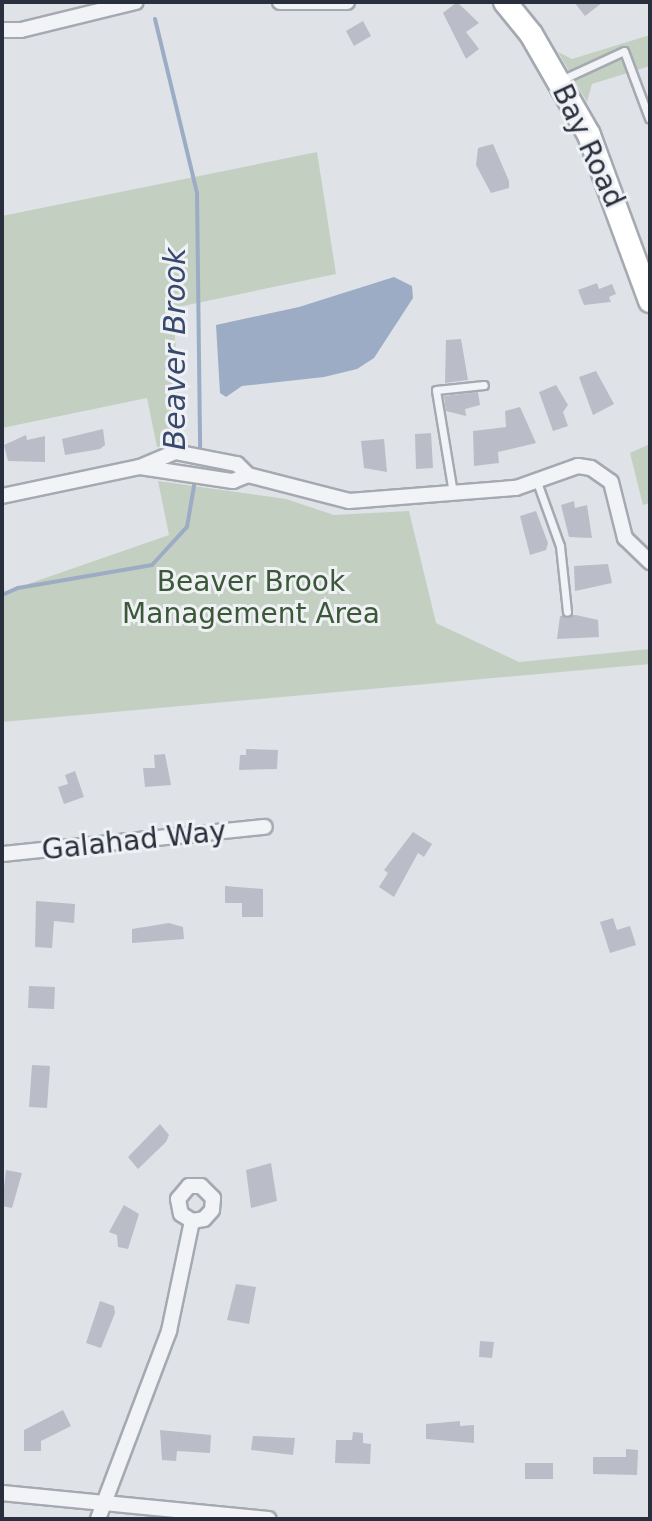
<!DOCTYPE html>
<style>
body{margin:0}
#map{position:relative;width:652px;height:1521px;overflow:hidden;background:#dfe2e7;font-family:"DejaVu Sans",sans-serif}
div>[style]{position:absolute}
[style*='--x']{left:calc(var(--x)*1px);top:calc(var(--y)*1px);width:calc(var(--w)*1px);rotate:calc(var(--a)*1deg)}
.green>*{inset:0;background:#c3d0c1}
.water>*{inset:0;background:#9dacc5}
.stream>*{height:4px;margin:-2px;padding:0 2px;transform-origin:2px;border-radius:2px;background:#9dacc5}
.building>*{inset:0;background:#babdc7}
.roads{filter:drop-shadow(2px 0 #a5a9b1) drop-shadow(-2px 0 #a5a9b1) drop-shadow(0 2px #a5a9b1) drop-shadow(0 -2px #a5a9b1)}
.service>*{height:7px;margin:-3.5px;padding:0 3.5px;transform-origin:3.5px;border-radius:3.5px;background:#f2f3f6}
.minor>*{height:14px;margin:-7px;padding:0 7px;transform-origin:7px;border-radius:7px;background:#f2f3f6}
.secondary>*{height:22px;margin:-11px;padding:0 11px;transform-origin:11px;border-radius:11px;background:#fff}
span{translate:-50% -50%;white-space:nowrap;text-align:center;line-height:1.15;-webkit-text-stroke:6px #eff1f5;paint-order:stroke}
.street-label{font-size:28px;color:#292f3d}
.park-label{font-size:28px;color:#3b5838}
.water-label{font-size:30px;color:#374a6e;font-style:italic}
.frame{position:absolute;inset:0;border:4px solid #292f3d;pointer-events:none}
</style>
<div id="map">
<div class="green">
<i style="clip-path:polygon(650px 35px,650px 66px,592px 84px,587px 102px,558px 52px,572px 59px)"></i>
<i style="clip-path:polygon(317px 152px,336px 274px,173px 308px,182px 441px,157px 447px,147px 398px,2px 428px,2px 216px)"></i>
<i style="clip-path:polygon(650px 444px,650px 503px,643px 505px,630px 453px)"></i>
<i style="clip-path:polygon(158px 481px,286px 499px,334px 515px,409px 511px,436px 623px,519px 662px,650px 649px,650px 664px,2px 722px,2px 579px,5px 592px,169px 535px)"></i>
</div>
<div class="water">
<i style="clip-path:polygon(394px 277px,412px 286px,413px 298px,374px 358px,357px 369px,324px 377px,242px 386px,226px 397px,220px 393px,216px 325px,299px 307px)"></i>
</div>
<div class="stream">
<i style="--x:155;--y:19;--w:179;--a:76.4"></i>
<i style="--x:197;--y:193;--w:259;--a:89.3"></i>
<i style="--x:2;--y:595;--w:17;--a:-24"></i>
<i style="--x:18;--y:588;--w:136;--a:-9.7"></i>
<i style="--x:152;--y:565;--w:52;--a:-47.4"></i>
<i style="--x:187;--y:527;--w:48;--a:-80.3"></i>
</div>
<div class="building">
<i style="clip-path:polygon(457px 2px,479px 23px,466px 32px,479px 49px,466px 59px,443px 13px)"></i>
<i style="clip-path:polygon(574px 2px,603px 2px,585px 16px)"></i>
<i style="clip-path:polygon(363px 21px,371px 36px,354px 46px,346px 31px)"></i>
<i style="clip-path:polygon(493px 144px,509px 181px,509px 188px,491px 193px,476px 165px,478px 148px)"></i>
<i style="clip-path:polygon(597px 283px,599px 289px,612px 284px,616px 294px,609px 297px,611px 302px,584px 305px,578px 290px)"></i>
<i style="clip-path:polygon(461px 339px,468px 380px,445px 383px,446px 340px)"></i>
<i style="clip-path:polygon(596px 371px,614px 404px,593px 415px,579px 377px)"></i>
<i style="clip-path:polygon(556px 385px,568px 405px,563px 412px,568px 426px,553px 431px,539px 392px)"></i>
<i style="clip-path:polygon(478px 392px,480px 405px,465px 409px,466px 416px,446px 411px,444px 396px)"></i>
<i style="clip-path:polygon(520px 407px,536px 443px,498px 452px,499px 463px,474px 466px,473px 431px,506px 427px,505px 411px)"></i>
<i style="clip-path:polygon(103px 429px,105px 445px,100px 449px,65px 455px,62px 439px)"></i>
<i style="clip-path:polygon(431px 433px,433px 468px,416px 469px,415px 434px)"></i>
<i style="clip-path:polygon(26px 435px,27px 440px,45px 436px,45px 462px,8px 461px,4px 445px)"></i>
<i style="clip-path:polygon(384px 439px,387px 472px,364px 468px,361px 441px)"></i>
<i style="clip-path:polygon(574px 501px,575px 508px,587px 505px,592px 538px,569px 537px,561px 505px)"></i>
<i style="clip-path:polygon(536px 511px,548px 543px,546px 550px,530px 555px,520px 516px)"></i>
<i style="clip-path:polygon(608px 564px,612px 583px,575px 591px,574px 566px)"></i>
<i style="clip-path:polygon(576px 615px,598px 620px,599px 637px,557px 639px,560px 616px)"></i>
<i style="clip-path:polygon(246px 749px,278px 750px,277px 769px,239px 770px,240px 755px,246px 755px)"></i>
<i style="clip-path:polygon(165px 754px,171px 785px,145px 787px,143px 768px,155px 768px,154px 755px)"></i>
<i style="clip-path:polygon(75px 771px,84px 797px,64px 804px,58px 787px,68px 784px,65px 775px)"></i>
<i style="clip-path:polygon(413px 832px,432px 844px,424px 857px,418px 853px,394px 897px,379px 887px,388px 873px,384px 870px)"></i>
<i style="clip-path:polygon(225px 886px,263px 889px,263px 917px,242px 917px,242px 903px,225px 903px)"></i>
<i style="clip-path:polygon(36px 901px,75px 904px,74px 923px,54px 921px,52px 948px,35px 947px)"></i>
<i style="clip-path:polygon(613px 918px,617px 930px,630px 926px,636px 945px,610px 953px,600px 922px)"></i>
<i style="clip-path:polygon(169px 923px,183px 927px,184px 939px,132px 943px,132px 929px)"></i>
<i style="clip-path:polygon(29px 986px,55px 987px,54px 1009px,28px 1008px)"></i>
<i style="clip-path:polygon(32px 1065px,50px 1066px,47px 1108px,29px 1107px)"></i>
<i style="clip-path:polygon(160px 1124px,169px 1135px,166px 1142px,138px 1169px,128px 1157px)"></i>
<i style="clip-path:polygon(271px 1163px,277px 1201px,251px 1208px,246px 1170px)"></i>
<i style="clip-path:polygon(6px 1170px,22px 1173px,12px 1208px,2px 1206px)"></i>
<i style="clip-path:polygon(124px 1205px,139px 1214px,128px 1249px,118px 1247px,117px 1235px,109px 1232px)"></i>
<i style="clip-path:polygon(236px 1284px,256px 1287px,249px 1324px,227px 1320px)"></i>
<i style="clip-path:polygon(100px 1301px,114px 1306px,115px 1313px,101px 1348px,86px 1343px)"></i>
<i style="clip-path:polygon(480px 1341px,494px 1342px,492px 1358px,479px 1357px)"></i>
<i style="clip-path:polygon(63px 1410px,71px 1426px,41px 1441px,41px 1451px,24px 1451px,24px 1430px)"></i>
<i style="clip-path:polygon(460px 1421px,460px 1426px,474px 1425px,474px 1443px,426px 1439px,426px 1424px)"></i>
<i style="clip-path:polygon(160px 1430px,211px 1435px,210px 1453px,177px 1451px,176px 1461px,162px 1460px)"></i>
<i style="clip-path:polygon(353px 1432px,363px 1433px,363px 1443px,371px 1444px,370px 1464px,335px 1463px,336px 1440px,352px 1440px)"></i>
<i style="clip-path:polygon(253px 1436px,295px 1438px,293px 1455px,251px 1450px)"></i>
<i style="clip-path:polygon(626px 1449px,638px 1450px,637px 1475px,593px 1474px,593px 1457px,626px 1457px)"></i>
<i style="clip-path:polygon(525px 1463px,553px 1463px,553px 1479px,525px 1479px)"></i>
</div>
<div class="roads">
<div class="service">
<i style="--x:561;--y:80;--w:69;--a:-24.7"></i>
<i style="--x:624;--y:51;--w:72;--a:69.5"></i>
<i style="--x:537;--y:482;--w:68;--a:70.2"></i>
<i style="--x:560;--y:546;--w:66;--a:83.9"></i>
<i style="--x:453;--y:493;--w:104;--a:-99.4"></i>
<i style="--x:436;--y:390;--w:48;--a:-5.9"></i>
</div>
<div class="minor">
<i style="--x:280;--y:2;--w:67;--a:0"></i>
<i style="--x:2;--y:30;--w:19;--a:0"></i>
<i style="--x:21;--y:30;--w:118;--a:-13.7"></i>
<i style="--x:140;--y:467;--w:94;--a:8.6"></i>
<i style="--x:233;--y:481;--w:16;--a:-22"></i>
<i style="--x:2;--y:496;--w:141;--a:-11.9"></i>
<i style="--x:140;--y:467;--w:38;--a:-23"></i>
<i style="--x:175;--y:452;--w:63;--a:11"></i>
<i style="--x:237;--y:464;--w:16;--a:45"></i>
<i style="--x:248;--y:475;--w:104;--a:14.4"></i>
<i style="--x:349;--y:501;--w:168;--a:-4.5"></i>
<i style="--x:516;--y:488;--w:66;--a:-19.5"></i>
<i style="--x:578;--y:466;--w:13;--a:9"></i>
<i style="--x:591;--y:468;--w:24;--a:35"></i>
<i style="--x:611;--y:482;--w:58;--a:76"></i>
<i style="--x:625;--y:538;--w:35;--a:44"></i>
<i style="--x:2;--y:854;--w:264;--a:-5.9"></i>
<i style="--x:2;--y:1493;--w:268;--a:5.6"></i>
<i style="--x:98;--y:1519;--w:201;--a:-69.3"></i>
<i style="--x:169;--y:1331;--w:112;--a:-78.2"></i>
<i style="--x:192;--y:1221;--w:12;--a:-9"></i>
<i style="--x:204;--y:1219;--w:12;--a:-48"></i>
<i style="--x:212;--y:1210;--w:12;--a:-85"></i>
<i style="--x:213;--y:1198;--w:17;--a:-135"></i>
<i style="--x:201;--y:1186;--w:12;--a:180"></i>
<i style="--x:189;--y:1186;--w:17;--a:130"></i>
<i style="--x:178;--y:1199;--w:15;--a:79"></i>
<i style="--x:181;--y:1214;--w:13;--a:32"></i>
</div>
<div class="secondary">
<i style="--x:505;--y:2;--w:41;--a:50.9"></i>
<i style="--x:531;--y:34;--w:116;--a:60.1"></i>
<i style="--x:589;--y:135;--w:177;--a:69.8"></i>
</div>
</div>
<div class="street-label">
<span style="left:588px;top:146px;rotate:65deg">Bay Road</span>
<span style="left:134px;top:841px;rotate:-6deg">Galahad Way</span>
</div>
<div class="park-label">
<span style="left:251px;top:598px">Beaver Brook<br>Management Area</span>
</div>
<div class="water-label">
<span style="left:175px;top:349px;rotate:-90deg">Beaver Brook</span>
</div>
<div class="frame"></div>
</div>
